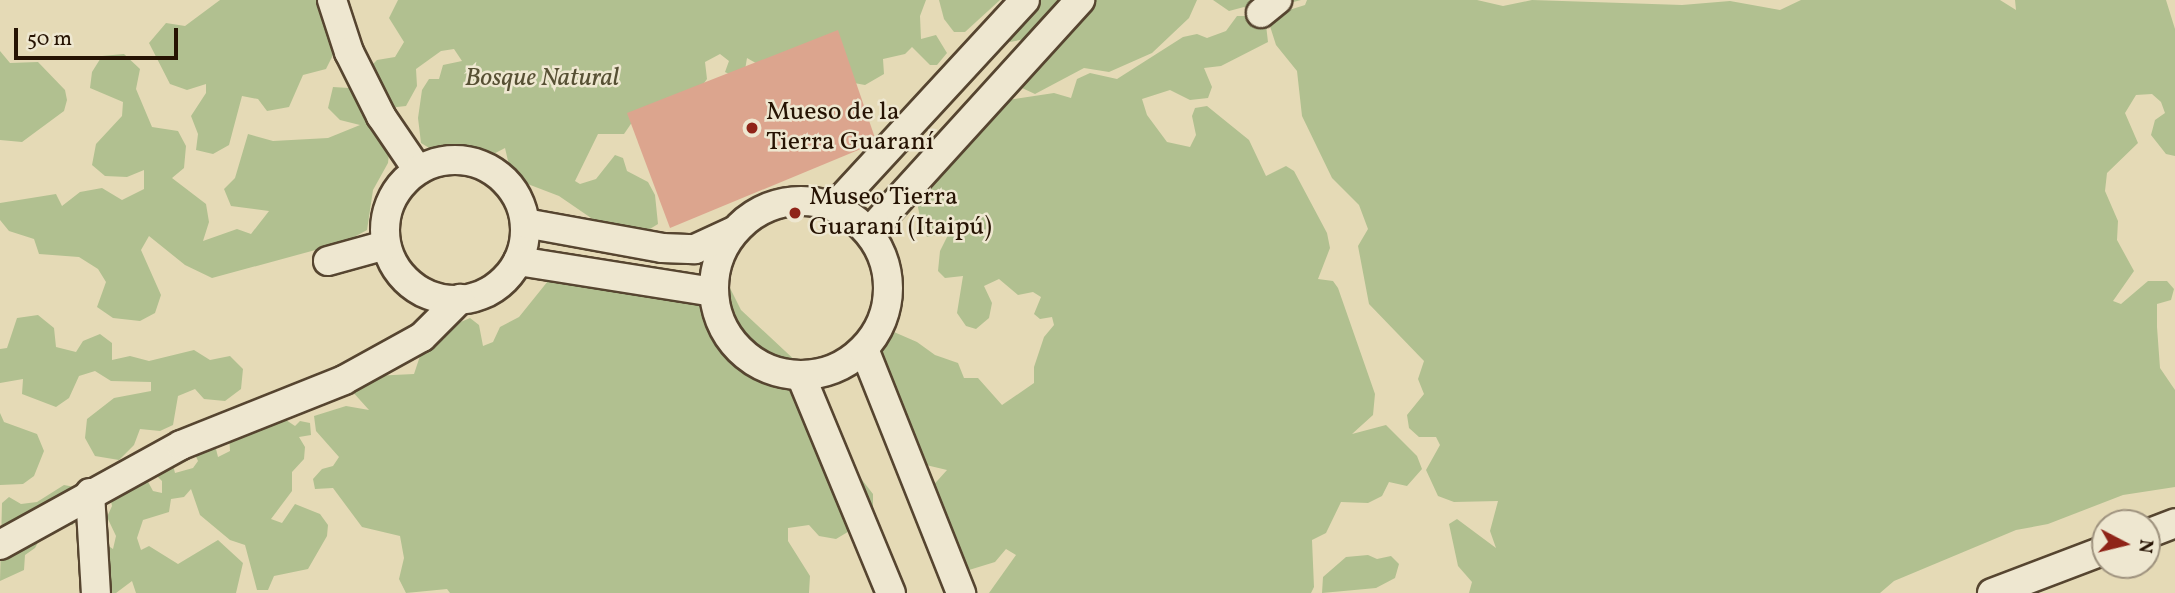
<!DOCTYPE html>
<meta charset="utf-8">
<style>
body{margin:0}
#map{position:relative;width:2175px;height:593px;overflow:hidden;background:#e5dab6;font-family:Vollkorn,serif}
div>[style]{position:absolute}
[style*='--x']{left:calc(var(--x)*1px);top:calc(var(--y)*1px);width:calc(var(--w)*1px);rotate:calc(var(--a)*1deg)}
.green>*{inset:0;background:#b1c090}
.building>*{inset:0;background:#dca58e}
.roads{filter:drop-shadow(2px 0 #564530) drop-shadow(-2px 0 #564530) drop-shadow(0 2px #564530) drop-shadow(0 -2px #564530)}
.minor>*{height:28px;margin:-14px;padding:0 14px;transform-origin:14px;border-radius:14px;background:#eee7d0}
.minor>.ring{margin:-14px;padding:0;box-sizing:content-box;background:none;border:28px solid #eee7d0;border-radius:50%}
.dots>*{width:19px;height:19px;translate:-50% -50%;box-sizing:border-box;border:4px solid #eee7d0;border-radius:50%}
span{translate:-50% -50%;white-space:nowrap;text-align:center;line-height:1.15;-webkit-text-stroke:5px #eee7d0;paint-order:stroke}
.park-label{font-size:26px;color:#575034;font-style:italic}
.poi-label{font-size:26px;color:#261303}
.left{translate:0 -50%;text-align:left}
.north{position:absolute;left:2091px;top:509px;width:70px;height:70px;box-sizing:border-box;background:#eee7d0;border:2px solid #9e927e;border-radius:50%;rotate:97deg;font-size:19px;font-weight:700;line-height:28px;text-align:center;color:#261303}
.north::after{content:'';display:block;margin:auto;width:24px;height:32px;background:#8f2418;clip-path:polygon(50% 0,100% 100%,50% 72%,0 100%)}
.scale{position:absolute;left:14px;top:28px;width:164px;height:32px;box-sizing:border-box;border:4px solid #261303;border-top:0;padding-left:9px;font-size:21px;line-height:24px;white-space:nowrap;color:#261303;-webkit-text-stroke:5px #eee7d0;paint-order:stroke}
</style>
<div id="map">
<div class="green">
<i style="clip-path:polygon(220px 0,327px 0,336px 49px,326px 69px,303px 75px,289px 107px,267px 111px,258px 99px,242px 96px,229px 145px,213px 154px,196px 150px,198px 134px,191px 116px,206px 93px,206px 84px,187px 90px,170px 84px,149px 43px,166px 23px,185px 26px)"></i>
<i style="clip-path:polygon(398px 0,926px 0,920px 16px,921px 39px,936px 35px,947px 53px,937px 65px,930px 65px,912px 47px,905px 54px,883px 59px,884px 74px,865px 85px,761px 66px,747px 58px,745px 70px,733px 76px,725px 72px,729px 61px,720px 54px,705px 62px,707px 79px,691px 101px,635px 118px,624px 134px,598px 134px,575px 181px,580px 184px,596px 179px,615px 155px,623px 158px,627px 171px,648px 182px,655px 195px,658px 224px,645px 232px,594px 220px,559px 196px,512px 178px,505px 148px,484px 159px,434px 151px,421px 143px,418px 118px,422px 90px,429px 79px,439px 79px,443px 65px,462px 61px,454px 49px,441px 51px,416px 69px,417px 86px,406px 106px,388px 108px,370px 67px,377px 60px,395px 57px,404px 42px,389px 18px)"></i>
<i style="clip-path:polygon(939px 0,1000px 0,965px 32px,954px 32px,944px 19px)"></i>
<i style="clip-path:polygon(1034px 0,1197px 0,1189px 18px,1152px 53px,1109px 72px,1084px 68px,1035px 94px,1011px 83px,1035px 37px,1010px 42px,1009px 27px)"></i>
<i style="clip-path:polygon(1213px 0,1301px 0,1260px 11px,1244px 7px,1229px 11px)"></i>
<i style="clip-path:polygon(1307px 0,1477px 0,1503px 6px,1532px 0,1682px 5px,1730px 1px,1780px 10px,1801px 0,2000px 0,2016px 10px,2015px 0,2166px 0,2175px 29px,2175px 156px,2166px 154px,2151px 135px,2155px 120px,2165px 113px,2161px 102px,2152px 94px,2136px 95px,2125px 113px,2138px 143px,2107px 173px,2105px 191px,2118px 221px,2117px 240px,2134px 271px,2113px 301px,2121px 304px,2148px 281px,2167px 281px,2174px 289px,2171px 300px,2157px 304px,2157px 327px,2160px 368px,2175px 390px,2175px 487px,2123px 495px,2048px 524px,2016px 530px,1894px 581px,1880px 593px,1469px 593px,1472px 582px,1458px 566px,1449px 524px,1457px 519px,1496px 548px,1490px 531px,1498px 501px,1454px 502px,1438px 496px,1426px 470px,1440px 445px,1436px 437px,1419px 437px,1409px 428px,1407px 415px,1424px 394px,1418px 379px,1424px 361px,1369px 304px,1358px 246px,1368px 229px,1359px 205px,1332px 178px,1302px 116px,1297px 71px,1276px 45px,1267px 17px,1305px 5px)"></i>
<i style="clip-path:polygon(1237px 16px,1255px 16px,1266px 25px,1268px 42px,1221px 66px,1204px 68px,1212px 87px,1208px 98px,1190px 100px,1170px 90px,1142px 99px,1147px 115px,1167px 142px,1190px 147px,1196px 135px,1192px 116px,1195px 108px,1207px 106px,1249px 140px,1266px 176px,1286px 166px,1294px 171px,1327px 233px,1330px 248px,1318px 279px,1333px 281px,1338px 288px,1375px 394px,1373px 415px,1352px 434px,1386px 425px,1417px 456px,1422px 469px,1407px 486px,1389px 482px,1382px 496px,1368px 503px,1341px 502px,1326px 533px,1312px 540px,1314px 587px,1311px 593px,989px 593px,1016px 555px,1006px 549px,995px 562px,969px 570px,929px 490px,947px 470px,926px 465px,876px 345px,894px 332px,917px 342px,935px 355px,958px 363px,964px 378px,978px 378px,1002px 405px,1034px 383px,1034px 367px,1044px 337px,1054px 325px,1052px 317px,1040px 319px,1034px 314px,1041px 297px,1033px 292px,1018px 295px,999px 279px,984px 286px,992px 303px,989px 318px,976px 329px,966px 326px,957px 313px,963px 276px,945px 278px,938px 271px,940px 251px,949px 233px,927px 237px,920px 217px,911px 174px,916px 159px,1008px 100px,1054px 93px,1071px 98px,1077px 79px,1090px 73px,1117px 79px,1183px 37px,1197px 34px,1207px 38px,1226px 31px)"></i>
<i style="clip-path:polygon(0 51px,10px 63px,38px 62px,65px 90px,67px 100px,64px 111px,22px 142px,0 140px)"></i>
<i style="clip-path:polygon(124px 54px,140px 69px,136px 89px,152px 127px,178px 131px,186px 146px,184px 168px,172px 178px,206px 204px,209px 222px,203px 241px,237px 229px,251px 234px,269px 211px,231px 206px,224px 189px,235px 178px,248px 134px,273px 141px,328px 138px,360px 125px,340px 120px,328px 108px,333px 87px,349px 88px,363px 99px,361px 114px,376px 123px,390px 145px,388px 163px,373px 190px,367px 230px,345px 242px,212px 278px,185px 265px,149px 236px,141px 250px,161px 295px,155px 313px,140px 321px,113px 318px,97px 307px,106px 282px,98px 269px,79px 257px,39px 254px,34px 239px,9px 231px,0 220px,0 203px,56px 194px,62px 206px,80px 192px,102px 188px,122px 200px,144px 189px,144px 170px,127px 177px,105px 176px,92px 165px,96px 144px,122px 116px,123px 102px,90px 88px,92px 72px,102px 56px)"></i>
<i style="clip-path:polygon(562px 277px,710px 278px,729px 286px,741px 310px,800px 365px,845px 473px,859px 476px,873px 494px,873px 517px,836px 539px,819px 536px,809px 525px,788px 528px,788px 541px,810px 576px,809px 593px,450px 593px,447px 589px,406px 593px,399px 579px,404px 558px,400px 536px,362px 527px,333px 488px,315px 489px,313px 479px,322px 469px,333px 466px,339px 457px,316px 431px,314px 416px,346px 406px,369px 410px,351px 390px,373px 376px,414px 374px,422px 350px,444px 339px,449px 327px,470px 318px,479px 325px,483px 346px,493px 342px,500px 327px,519px 317px,548px 281px)"></i>
<i style="clip-path:polygon(38px 315px,54px 328px,56px 347px,76px 352px,83px 341px,100px 334px,112px 343px,112px 360px,130px 356px,149px 361px,194px 350px,210px 360px,230px 356px,243px 369px,241px 389px,225px 401px,204px 399px,195px 389px,178px 396px,173px 425px,160px 431px,140px 429px,134px 445px,119px 460px,95px 456px,85px 438px,87px 419px,114px 398px,151px 391px,151px 382px,111px 381px,95px 371px,79px 376px,69px 398px,56px 407px,22px 394px,23px 379px,0 383px,0 349px,7px 348px,17px 318px)"></i>
<i style="clip-path:polygon(0 413px,4px 422px,37px 434px,44px 451px,34px 476px,23px 484px,0 485px)"></i>
<i style="clip-path:polygon(283px 418px,295px 426px,300px 421px,310px 423px,311px 435px,299px 437px,305px 447px,304px 459px,292px 472px,292px 491px,271px 519px,282px 523px,295px 504px,320px 514px,328px 525px,327px 536px,308px 569px,274px 576px,268px 590px,257px 590px,245px 545px,230px 540px,200px 515px,191px 489px,184px 497px,171px 499px,169px 512px,143px 520px,137px 538px,141px 550px,149px 546px,178px 564px,218px 540px,243px 563px,236px 593px,136px 593px,132px 581px,116px 593px,101px 593px,99px 577px,109px 573px,110px 566px,96px 562px,104px 543px,113px 549px,116px 536px,107px 517px,112px 506px,109px 491px,139px 465px,153px 491px,162px 493px,162px 481px,151px 470px,171px 458px,175px 473px,193px 468px,198px 461px,194px 452px,215px 445px,218px 457px,230px 451px,229px 433px)"></i>
<i style="clip-path:polygon(64px 485px,80px 488px,73px 525px,48px 524px,35px 548px,25px 555px,24px 570px,0 581px,2px 503px,9px 497px,21px 504px,37px 502px)"></i>
<i style="clip-path:polygon(1368px 555px,1377px 559px,1391px 556px,1399px 564px,1395px 578px,1376px 588px,1322px 593px,1323px 577px,1346px 557px)"></i>
</div>
<div class="building">
<i style="clip-path:polygon(838px 30px,875px 138px,868px 146px,670px 228px,627px 113px)"></i>
</div>
<div class="roads">
<div class="minor">
<i style="--x:332;--y:0;--w:55;--a:71.9"></i>
<i style="--x:349;--y:52;--w:72;--a:63.4"></i>
<i style="--x:381;--y:116;--w:64;--a:55.8"></i>
<i style="--x:1261;--y:13;--w:21;--a:-39"></i>
<i class="ring" style="left:385px;top:160px;width:112px;height:112px"></i>
<i class="ring" style="left:714px;top:201px;width:146px;height:146px"></i>
<i style="--x:835;--y:206;--w:280;--a:-47.3"></i>
<i style="--x:525;--y:223;--w:139;--a:10.3"></i>
<i style="--x:662;--y:248;--w:33;--a:2"></i>
<i style="--x:695;--y:249;--w:43;--a:-24.8"></i>
<i style="--x:869;--y:232;--w:314;--a:-47.7"></i>
<i style="--x:328;--y:261;--w:60;--a:-15.4"></i>
<i style="--x:518;--y:261;--w:198;--a:9"></i>
<i style="--x:864;--y:349;--w:263;--a:68.3"></i>
<i style="--x:801;--y:376;--w:235;--a:67.5"></i>
<i style="--x:90;--y:493;--w:100;--a:86.6"></i>
<i style="--x:2147;--y:534;--w:30;--a:-21"></i>
<i style="--x:0;--y:545;--w:207;--a:-28.9"></i>
<i style="--x:181;--y:445;--w:175;--a:-21.7"></i>
<i style="--x:344;--y:380;--w:89;--a:-28.9"></i>
<i style="--x:422;--y:337;--w:54;--a:-45"></i>
<i style="--x:1992;--y:593;--w:121;--a:-20.8"></i>
</div>
</div>
<div class="dots">
<i style="left:752px;top:128px;background:#8f2418"></i>
<i style="left:795px;top:213px;background:#8f2418"></i>
</div>
<div class="park-label">
<span style="left:542px;top:79px">Bosque Natural</span>
</div>
<div class="poi-label">
<span class="left" style="left:766px;top:128px">Mueso de la<br>Tierra Guaraní</span>
<span class="left" style="left:809px;top:213px">Museo Tierra<br>Guaraní (Itaipú)</span>
</div>
<div class="north">N</div>
<div class="scale">50 m</div>
</div>
